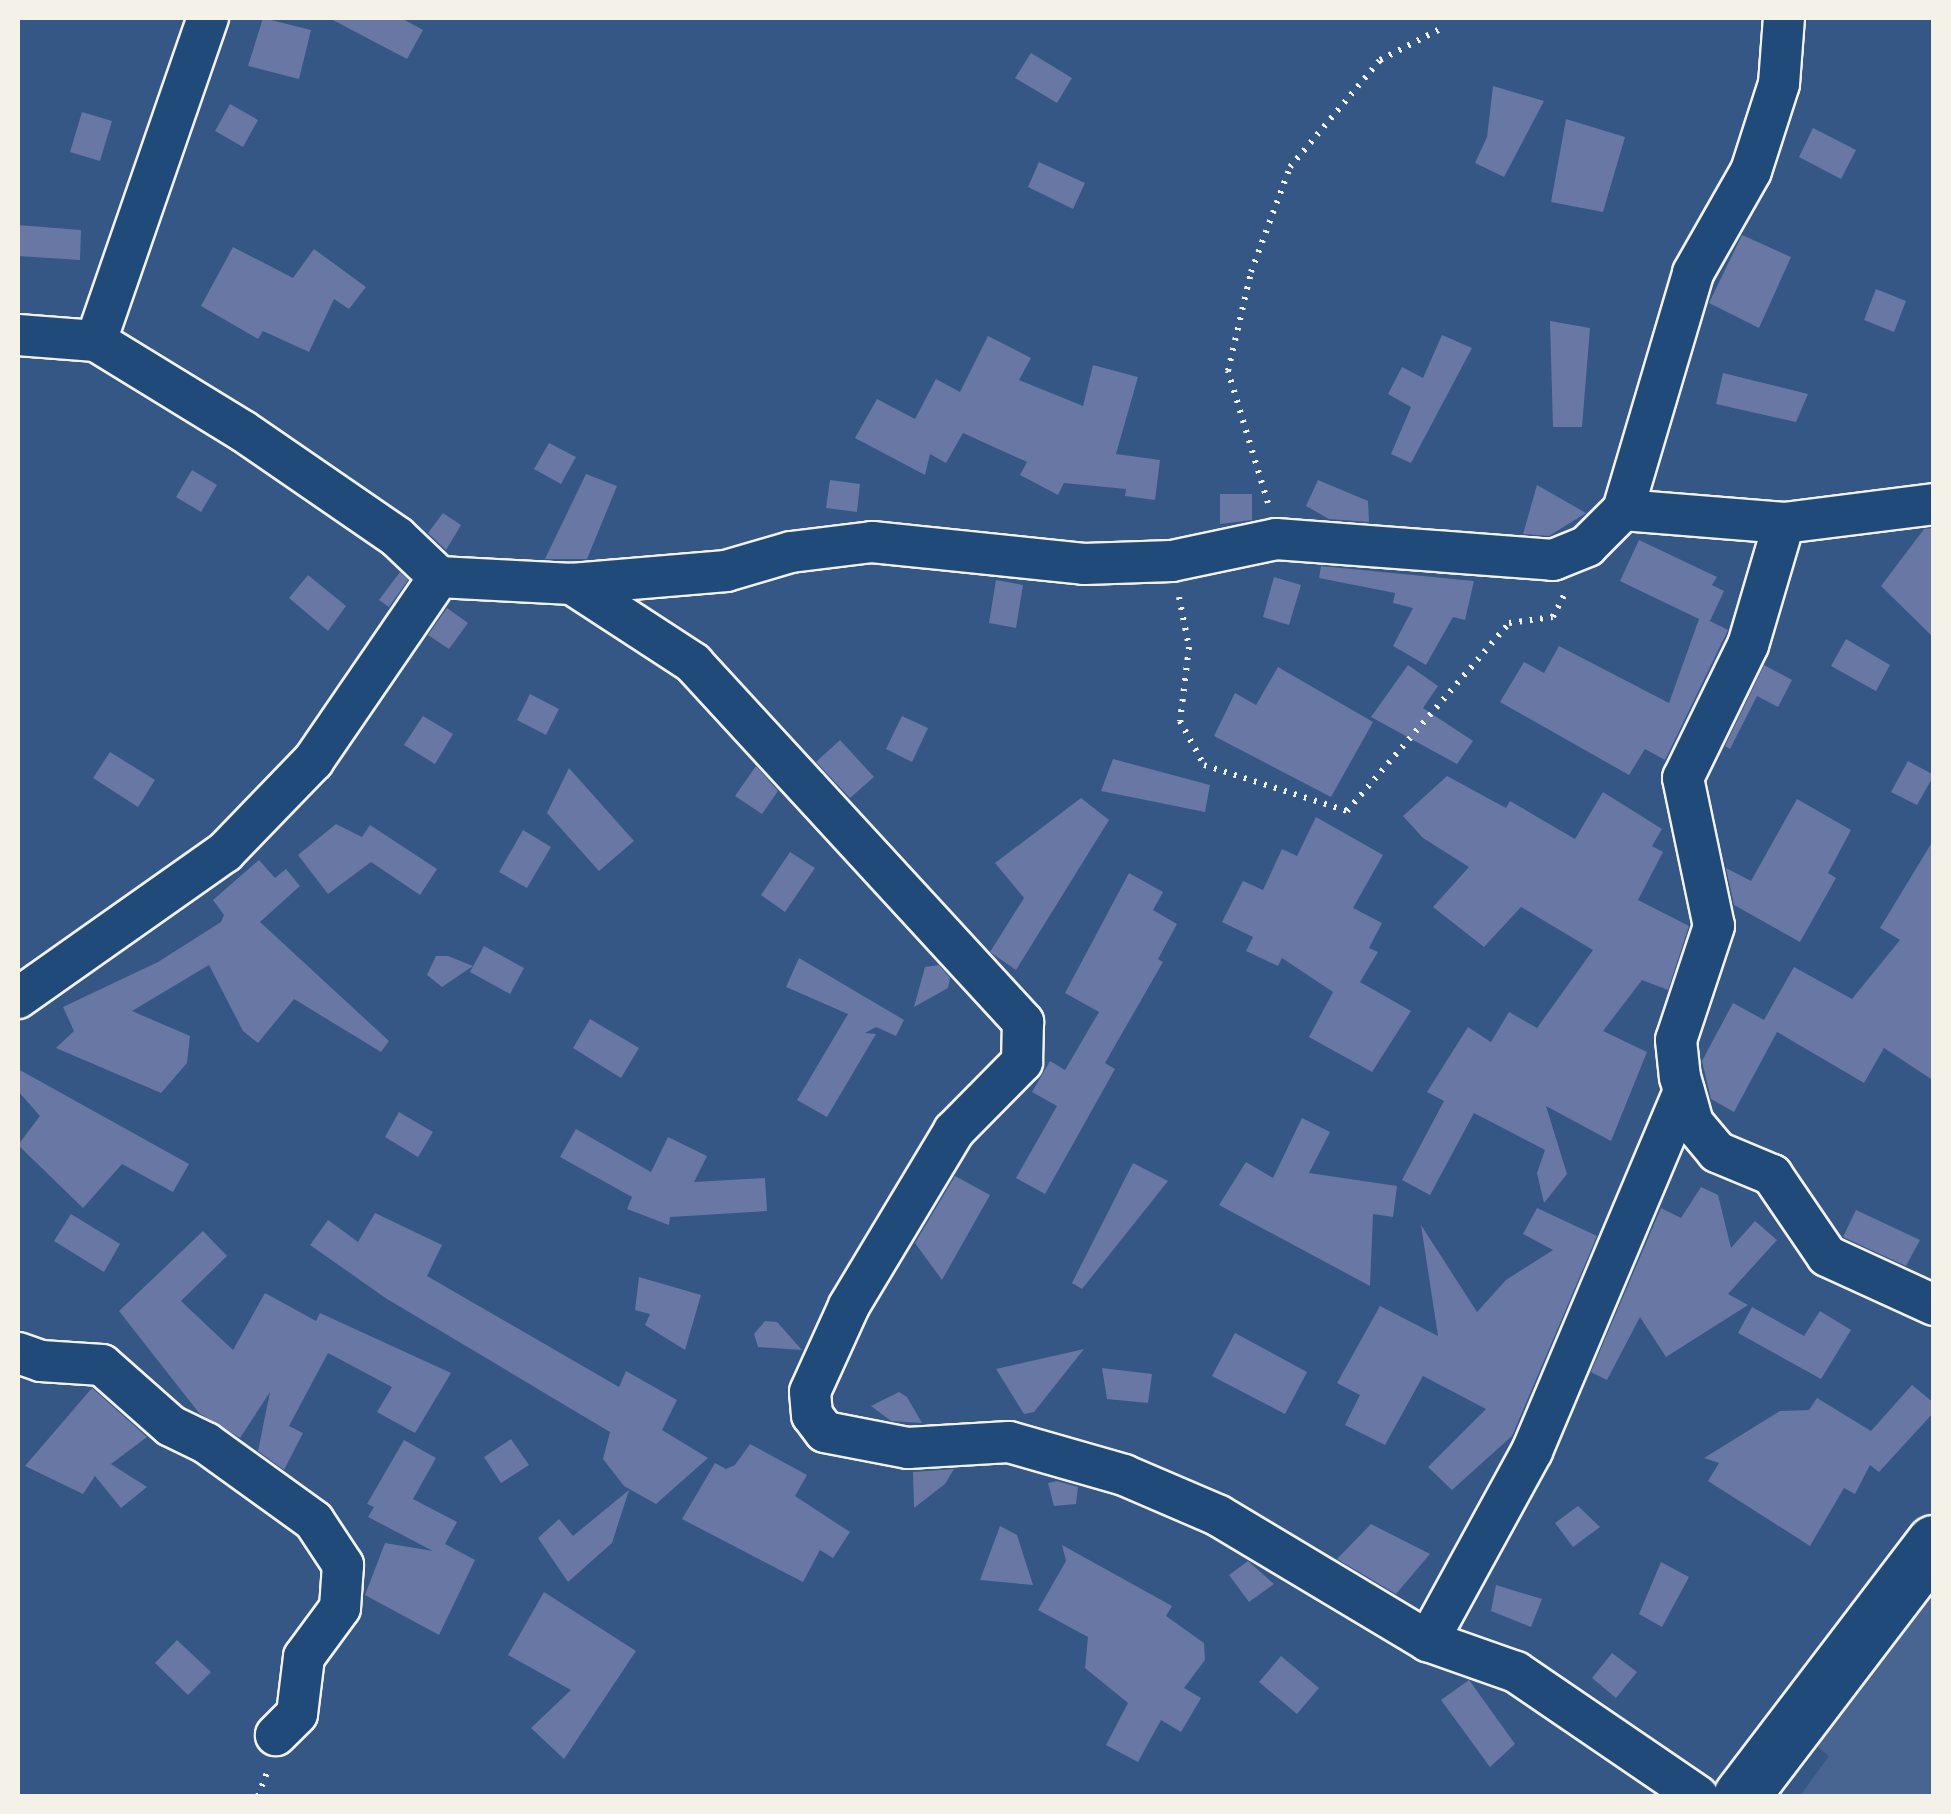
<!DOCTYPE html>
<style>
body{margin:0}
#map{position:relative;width:1951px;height:1814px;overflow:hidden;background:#345786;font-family:"Shantell Sans",sans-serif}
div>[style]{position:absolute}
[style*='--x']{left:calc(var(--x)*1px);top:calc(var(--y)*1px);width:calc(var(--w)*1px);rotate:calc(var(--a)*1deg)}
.built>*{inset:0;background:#486491}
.building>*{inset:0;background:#6877a4}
.path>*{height:6px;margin-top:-3px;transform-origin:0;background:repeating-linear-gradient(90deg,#f4f1e8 0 2.5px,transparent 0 10.5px)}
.roads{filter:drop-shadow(2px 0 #f4f1e8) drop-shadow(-2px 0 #f4f1e8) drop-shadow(0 2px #f4f1e8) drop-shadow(0 -2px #f4f1e8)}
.minor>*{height:40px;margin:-20px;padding:0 20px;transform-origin:20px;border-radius:20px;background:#1f4a7a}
.secondary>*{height:55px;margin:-27.5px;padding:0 27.5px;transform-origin:27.5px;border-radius:27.5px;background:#1f4a7a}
span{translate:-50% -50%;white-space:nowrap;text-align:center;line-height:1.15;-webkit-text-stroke:8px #1f4a7a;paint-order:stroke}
.frame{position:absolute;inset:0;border:20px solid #f4f1e8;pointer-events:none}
</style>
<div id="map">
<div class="built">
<i style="clip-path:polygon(1933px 1530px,1933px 1796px,1800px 1796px,1829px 1756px,1793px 1727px)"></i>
</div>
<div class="building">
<i style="clip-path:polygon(263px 18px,311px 30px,299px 79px,248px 66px)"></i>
<i style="clip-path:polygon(329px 18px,401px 18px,423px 30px,407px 59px)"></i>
<i style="clip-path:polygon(1031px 53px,1072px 78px,1057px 103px,1015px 78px)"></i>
<i style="clip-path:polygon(1493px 86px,1544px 101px,1504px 177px,1475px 163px,1487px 137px)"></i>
<i style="clip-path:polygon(230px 104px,258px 120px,243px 147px,215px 131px)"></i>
<i style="clip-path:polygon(82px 112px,112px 121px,100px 161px,70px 152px)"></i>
<i style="clip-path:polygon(1566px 119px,1625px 137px,1603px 212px,1551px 202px)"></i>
<i style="clip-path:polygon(1813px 128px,1856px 150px,1841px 179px,1799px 157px)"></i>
<i style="clip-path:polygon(1039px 162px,1085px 183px,1073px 209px,1028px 187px)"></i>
<i style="clip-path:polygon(18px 225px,81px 230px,80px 260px,18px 256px)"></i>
<i style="clip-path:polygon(1742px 235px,1791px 257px,1759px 328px,1709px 303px)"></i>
<i style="clip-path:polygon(233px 247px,293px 278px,314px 249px,366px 287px,349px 309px,334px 299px,309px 352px,263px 331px,258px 339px,201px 306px)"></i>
<i style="clip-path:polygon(1876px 289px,1906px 301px,1894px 332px,1864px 320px)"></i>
<i style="clip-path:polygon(1550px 321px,1590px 328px,1582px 427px,1553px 427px)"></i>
<i style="clip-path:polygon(1442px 335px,1472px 348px,1411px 463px,1391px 454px,1411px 407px,1388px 394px,1402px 367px,1423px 378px)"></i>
<i style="clip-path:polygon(988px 336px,1031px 358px,1019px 380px,1083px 406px,1093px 365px,1138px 377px,1116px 454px,1160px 460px,1155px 500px,1125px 496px,1126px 489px,1064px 483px,1058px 495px,1020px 475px,1027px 462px,963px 433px,946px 463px,930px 454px,925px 475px,855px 438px,877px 399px,915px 419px,936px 379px,960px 392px)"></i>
<i style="clip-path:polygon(1723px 373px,1808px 394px,1796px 422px,1716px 404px)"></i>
<i style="clip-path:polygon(549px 443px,576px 457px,561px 484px,534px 469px)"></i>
<i style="clip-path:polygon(192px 470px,217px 485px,201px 512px,176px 497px)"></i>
<i style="clip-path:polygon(586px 474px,617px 486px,587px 559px,545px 559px)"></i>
<i style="clip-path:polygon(830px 480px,860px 484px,857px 512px,826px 508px)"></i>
<i style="clip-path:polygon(1318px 480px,1368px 501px,1369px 522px,1329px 519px,1306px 506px)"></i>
<i style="clip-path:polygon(1537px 485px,1586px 513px,1549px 536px,1523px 534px)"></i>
<i style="clip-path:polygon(1220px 494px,1252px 494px,1252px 520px,1220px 524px)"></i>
<i style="clip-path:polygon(443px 513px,461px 525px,446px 550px,428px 533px)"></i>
<i style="clip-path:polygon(1934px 528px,1934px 638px,1881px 586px,1924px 529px)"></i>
<i style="clip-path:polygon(1639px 540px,1717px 577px,1712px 585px,1724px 591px,1710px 621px,1728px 630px,1665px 760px,1645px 749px,1629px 775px,1500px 702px,1524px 662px,1544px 673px,1559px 646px,1669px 703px,1699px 619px,1620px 581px)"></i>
<i style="clip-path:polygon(1321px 566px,1474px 581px,1465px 620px,1453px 617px,1426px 665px,1393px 646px,1413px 608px,1393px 603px,1395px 593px,1319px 578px)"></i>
<i style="clip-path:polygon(400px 572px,408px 580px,389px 607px,379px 600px)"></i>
<i style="clip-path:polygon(308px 575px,346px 606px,328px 631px,289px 598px)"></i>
<i style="clip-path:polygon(1274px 577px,1301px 585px,1289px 625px,1263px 617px)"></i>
<i style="clip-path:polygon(996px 580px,1023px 585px,1016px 628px,989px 623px)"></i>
<i style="clip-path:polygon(447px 608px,468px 623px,449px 649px,428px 635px)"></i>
<i style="clip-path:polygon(1846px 639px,1890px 665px,1876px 691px,1831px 666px)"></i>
<i style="clip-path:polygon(1408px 665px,1438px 686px,1423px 708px,1473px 741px,1457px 764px,1371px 717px)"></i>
<i style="clip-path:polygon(1764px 665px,1792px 680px,1778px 707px,1757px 696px,1730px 749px,1725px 746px)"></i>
<i style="clip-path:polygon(1278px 667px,1373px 722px,1331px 797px,1214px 736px,1235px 693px,1256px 705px)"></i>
<i style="clip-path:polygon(530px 694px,559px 709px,546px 735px,517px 720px)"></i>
<i style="clip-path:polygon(423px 716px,453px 734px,435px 764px,404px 745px)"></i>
<i style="clip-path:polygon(902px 716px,928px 728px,912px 762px,886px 749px)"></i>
<i style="clip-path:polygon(840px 740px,874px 777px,850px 798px,816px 762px)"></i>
<i style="clip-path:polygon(110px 752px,155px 780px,138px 807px,93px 778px)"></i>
<i style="clip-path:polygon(1113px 759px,1210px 785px,1205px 812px,1101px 791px)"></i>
<i style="clip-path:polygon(1908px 761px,1934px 775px,1917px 805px,1891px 792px)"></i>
<i style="clip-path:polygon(756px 766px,778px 791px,762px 814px,735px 796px)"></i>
<i style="clip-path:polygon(569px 768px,634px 841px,599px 871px,547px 813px)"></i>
<i style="clip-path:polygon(1447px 776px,1506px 808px,1510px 801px,1575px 839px,1603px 792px,1662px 829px,1652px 846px,1663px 852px,1638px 900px,1689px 926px,1668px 990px,1642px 980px,1603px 1031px,1647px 1052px,1611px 1141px,1546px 1106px,1567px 1174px,1544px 1203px,1537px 1173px,1545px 1150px,1474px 1113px,1430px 1195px,1402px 1180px,1444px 1101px,1427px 1092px,1468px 1027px,1491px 1042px,1509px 1012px,1537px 1028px,1593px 950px,1521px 907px,1484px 947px,1433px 907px,1469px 867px,1423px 838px,1403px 816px)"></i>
<i style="clip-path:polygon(1081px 798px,1109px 820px,1016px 970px,990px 952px,1024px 898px,995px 863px)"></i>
<i style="clip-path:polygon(1797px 799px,1851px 830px,1828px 873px,1836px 878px,1800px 942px,1734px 905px,1726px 868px,1751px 881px)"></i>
<i style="clip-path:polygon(1316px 817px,1383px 855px,1353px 908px,1382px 923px,1369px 948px,1378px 952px,1360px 982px,1411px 1011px,1372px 1072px,1309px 1037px,1333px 992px,1282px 958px,1278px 966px,1246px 951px,1253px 937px,1222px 922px,1243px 881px,1263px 890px,1282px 849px,1297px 856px)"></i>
<i style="clip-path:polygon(336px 824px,362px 837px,370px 825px,437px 869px,420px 895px,371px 862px,328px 894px,298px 855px)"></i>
<i style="clip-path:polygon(523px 830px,551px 847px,527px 888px,499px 872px)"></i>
<i style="clip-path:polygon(1934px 839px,1934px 1081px,1884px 1048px,1864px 1083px,1777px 1032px,1734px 1112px,1711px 1099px,1702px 1061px,1733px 1003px,1764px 1020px,1794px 967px,1852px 999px,1900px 940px,1880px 928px)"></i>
<i style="clip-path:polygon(790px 852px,815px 868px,785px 912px,761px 895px)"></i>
<i style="clip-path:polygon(259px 860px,275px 878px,286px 869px,300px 886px,260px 922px,389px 1041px,381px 1052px,294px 999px,258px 1043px,243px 1031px,209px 965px,132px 1011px,190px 1036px,187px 1063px,161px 1093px,56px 1048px,74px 1031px,63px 1007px,158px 962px,221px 922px,224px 915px,213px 900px)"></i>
<i style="clip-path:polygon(1129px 873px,1163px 892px,1153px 910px,1177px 924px,1158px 959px,1163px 962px,1105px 1063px,1115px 1069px,1045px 1194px,1016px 1178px,1057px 1106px,1032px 1092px,1050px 1061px,1065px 1070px,1099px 1012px,1065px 993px)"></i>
<i style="clip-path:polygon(484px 946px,524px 968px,510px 994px,470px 972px)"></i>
<i style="clip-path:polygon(436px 956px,448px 956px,473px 966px,442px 987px,427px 975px)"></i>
<i style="clip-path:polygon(799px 958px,904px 1020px,896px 1036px,876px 1027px,865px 1033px,876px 1034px,827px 1117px,797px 1100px,848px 1014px,786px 987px)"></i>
<i style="clip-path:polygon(939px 965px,950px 978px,948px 988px,914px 1007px,925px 967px)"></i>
<i style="clip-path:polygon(590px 1019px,639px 1048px,621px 1078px,573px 1048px)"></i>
<i style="clip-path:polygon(18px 1069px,189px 1164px,173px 1192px,122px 1164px,83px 1208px,18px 1145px,40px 1116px,18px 1091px)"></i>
<i style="clip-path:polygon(399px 1112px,433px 1132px,418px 1157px,385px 1137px)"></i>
<i style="clip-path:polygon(1302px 1118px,1330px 1132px,1309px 1173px,1397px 1186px,1393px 1217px,1373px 1214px,1370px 1286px,1219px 1205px,1246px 1162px,1273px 1178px)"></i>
<i style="clip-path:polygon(576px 1129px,651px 1172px,668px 1137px,707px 1156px,694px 1182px,765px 1178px,767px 1211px,670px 1217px,669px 1225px,627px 1209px,632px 1197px,560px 1157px)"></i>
<i style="clip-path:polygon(1133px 1163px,1168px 1181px,1082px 1289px,1072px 1283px)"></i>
<i style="clip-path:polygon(955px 1176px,990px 1195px,942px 1280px,915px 1243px)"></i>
<i style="clip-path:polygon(1701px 1187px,1718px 1195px,1731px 1248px,1755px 1221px,1777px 1240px,1728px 1294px,1748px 1305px,1666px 1357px,1640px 1317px,1607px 1380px,1591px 1372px,1661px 1208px,1681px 1218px)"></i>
<i style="clip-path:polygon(1537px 1208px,1597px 1236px,1512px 1436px,1452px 1490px,1428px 1467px,1486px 1409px,1423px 1376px,1385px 1445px,1345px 1425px,1360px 1395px,1337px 1383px,1380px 1306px,1438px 1336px,1421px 1225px,1477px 1312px,1506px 1280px,1553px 1250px,1523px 1234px)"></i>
<i style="clip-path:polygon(1856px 1210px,1920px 1240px,1906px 1266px,1843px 1237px)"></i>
<i style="clip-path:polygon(375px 1213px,442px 1245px,427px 1276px,619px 1387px,626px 1371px,677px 1400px,662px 1430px,708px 1458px,656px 1504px,624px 1486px,603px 1459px,610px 1432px,387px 1299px,310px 1245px,328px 1220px,358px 1242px)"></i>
<i style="clip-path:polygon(71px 1214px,120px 1244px,104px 1272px,54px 1241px)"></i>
<i style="clip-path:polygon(203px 1231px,227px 1256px,181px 1301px,233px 1350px,265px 1293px,316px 1321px,320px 1313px,451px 1373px,415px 1433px,377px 1412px,392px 1387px,328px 1353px,289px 1426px,303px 1433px,284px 1470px,258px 1451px,270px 1392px,240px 1438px,199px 1413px,119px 1311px)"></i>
<i style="clip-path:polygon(639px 1277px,701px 1295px,685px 1350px,645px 1325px,650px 1314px,635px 1310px)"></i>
<i style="clip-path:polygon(1752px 1307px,1804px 1336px,1820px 1311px,1851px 1330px,1821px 1379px,1738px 1333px)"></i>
<i style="clip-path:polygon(765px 1321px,777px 1322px,802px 1350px,758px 1347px,754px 1334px)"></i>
<i style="clip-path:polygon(1235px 1333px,1307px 1372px,1285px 1414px,1212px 1376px)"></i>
<i style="clip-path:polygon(1084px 1349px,1034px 1412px,1024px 1414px,996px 1369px)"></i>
<i style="clip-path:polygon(1102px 1368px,1152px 1374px,1148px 1403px,1107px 1399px)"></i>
<i style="clip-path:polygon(1912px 1385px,1934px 1403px,1934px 1412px,1879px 1472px,1870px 1465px,1855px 1494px,1844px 1488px,1810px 1546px,1708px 1481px,1719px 1463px,1704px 1458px,1780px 1411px,1809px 1410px,1817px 1398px,1871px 1431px)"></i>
<i style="clip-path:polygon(92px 1388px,147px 1437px,111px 1464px,147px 1487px,121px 1508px,95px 1476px,83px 1494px,25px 1466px)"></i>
<i style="clip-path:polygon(899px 1392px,907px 1397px,922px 1423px,891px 1421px,871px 1406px)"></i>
<i style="clip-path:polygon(511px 1439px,529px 1465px,501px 1483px,484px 1457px)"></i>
<i style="clip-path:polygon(404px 1440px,436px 1458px,413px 1499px,457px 1522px,445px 1544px,475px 1560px,439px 1635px,365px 1595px,385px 1543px,433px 1551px,368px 1517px,374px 1507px,367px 1504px)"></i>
<i style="clip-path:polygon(750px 1444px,807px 1475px,795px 1496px,850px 1532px,833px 1558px,820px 1550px,803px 1582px,682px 1519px,715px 1463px,726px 1469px,735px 1465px)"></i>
<i style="clip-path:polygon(954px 1469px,945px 1484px,914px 1508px,913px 1472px)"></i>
<i style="clip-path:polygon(1057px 1481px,1078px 1487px,1076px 1504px,1054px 1506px,1048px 1483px)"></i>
<i style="clip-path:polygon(629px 1490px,612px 1543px,568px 1582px,538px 1538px,559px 1519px,573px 1536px)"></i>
<i style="clip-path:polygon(1578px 1506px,1600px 1527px,1573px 1547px,1555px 1523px)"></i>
<i style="clip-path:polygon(1371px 1524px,1430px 1554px,1396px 1594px,1337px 1559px)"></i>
<i style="clip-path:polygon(1000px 1526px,1017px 1535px,1033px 1585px,980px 1580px)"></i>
<i style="clip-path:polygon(1062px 1545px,1172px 1606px,1166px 1616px,1204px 1643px,1205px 1660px,1184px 1688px,1201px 1698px,1181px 1732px,1161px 1720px,1138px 1762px,1106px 1745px,1128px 1703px,1085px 1668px,1088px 1637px,1038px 1610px,1066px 1561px)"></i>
<i style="clip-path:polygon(1248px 1561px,1274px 1584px,1249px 1602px,1229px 1575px)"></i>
<i style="clip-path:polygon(1661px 1562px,1689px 1577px,1662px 1627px,1639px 1614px)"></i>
<i style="clip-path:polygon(1496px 1585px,1542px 1599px,1531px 1627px,1491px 1611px)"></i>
<i style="clip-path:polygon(544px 1592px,636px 1651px,564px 1759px,531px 1728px,571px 1690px,508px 1655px)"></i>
<i style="clip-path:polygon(177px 1640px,211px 1672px,188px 1695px,155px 1663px)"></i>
<i style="clip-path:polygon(1612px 1653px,1637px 1672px,1616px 1698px,1592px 1678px)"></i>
<i style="clip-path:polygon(1281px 1656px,1319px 1688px,1297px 1714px,1259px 1682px)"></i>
<i style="clip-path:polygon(1469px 1680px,1515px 1744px,1490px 1767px,1441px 1700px)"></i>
</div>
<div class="path">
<i style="--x:1268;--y:503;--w:138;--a:-106.9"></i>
<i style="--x:1228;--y:371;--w:102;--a:-76.9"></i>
<i style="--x:1251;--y:272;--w:112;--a:-69.6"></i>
<i style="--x:1290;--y:167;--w:140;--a:-49.9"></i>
<i style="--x:1380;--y:60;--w:72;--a:-27.3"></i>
<i style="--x:1179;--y:597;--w:51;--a:78.7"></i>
<i style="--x:1189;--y:647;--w:75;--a:96.9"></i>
<i style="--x:1180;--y:721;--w:50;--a:61.4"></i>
<i style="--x:1204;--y:765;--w:150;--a:17.8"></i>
<i style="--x:1347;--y:811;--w:248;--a:-49.2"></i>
<i style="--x:1509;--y:623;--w:44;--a:-7.8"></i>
<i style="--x:1553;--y:617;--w:25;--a:-63"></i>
<i style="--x:258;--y:1796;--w:28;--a:-69"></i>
</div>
<div class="roads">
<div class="minor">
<i style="--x:18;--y:335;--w:78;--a:4.4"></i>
<i style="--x:96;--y:341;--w:172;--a:31.5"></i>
<i style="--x:243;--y:431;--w:187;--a:34.5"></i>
<i style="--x:397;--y:537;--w:58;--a:43.6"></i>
<i style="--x:439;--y:577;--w:133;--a:3"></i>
<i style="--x:572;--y:584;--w:155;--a:-4.8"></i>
<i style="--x:726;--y:571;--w:68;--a:-16.3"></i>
<i style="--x:791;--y:552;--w:82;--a:-7"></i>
<i style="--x:872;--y:542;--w:213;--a:5.9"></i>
<i style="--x:1084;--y:564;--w:88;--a:-2"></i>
<i style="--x:1172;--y:561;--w:106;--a:-11.9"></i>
<i style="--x:1276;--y:539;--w:278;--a:4.3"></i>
<i style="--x:1553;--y:560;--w:37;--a:-22"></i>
<i style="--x:1587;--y:546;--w:51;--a:-45"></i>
<i style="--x:1623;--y:510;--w:162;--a:4.6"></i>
<i style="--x:1784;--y:523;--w:151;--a:-7.2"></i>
<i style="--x:96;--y:341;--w:342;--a:-70.9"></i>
<i style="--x:1623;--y:510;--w:247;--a:-73.5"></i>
<i style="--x:1693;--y:273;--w:117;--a:-60.4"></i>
<i style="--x:1751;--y:171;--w:91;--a:-72.2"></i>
<i style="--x:1779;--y:84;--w:66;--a:-85.7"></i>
<i style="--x:1784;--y:523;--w:127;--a:106.4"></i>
<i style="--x:1748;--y:645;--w:148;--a:116"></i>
<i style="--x:1683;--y:778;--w:151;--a:78.2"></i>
<i style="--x:1714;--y:926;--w:120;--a:108.4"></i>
<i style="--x:1676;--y:1040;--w:37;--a:84"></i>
<i style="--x:1680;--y:1077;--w:48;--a:74.2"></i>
<i style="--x:1693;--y:1123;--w:38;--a:50"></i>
<i style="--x:1717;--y:1152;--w:60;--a:22.7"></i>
<i style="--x:1772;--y:1175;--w:98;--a:55.8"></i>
<i style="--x:1827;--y:1256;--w:118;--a:24.6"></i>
<i style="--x:572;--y:584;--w:145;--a:33.1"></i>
<i style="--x:693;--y:663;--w:488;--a:47.4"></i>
<i style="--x:1023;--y:1022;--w:40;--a:91.4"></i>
<i style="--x:1022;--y:1062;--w:97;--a:134.6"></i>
<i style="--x:954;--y:1131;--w:204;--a:121"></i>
<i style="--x:849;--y:1306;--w:94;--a:114.4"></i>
<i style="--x:810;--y:1392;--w:23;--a:85"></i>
<i style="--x:812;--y:1415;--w:21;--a:53"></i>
<i style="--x:825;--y:1432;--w:85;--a:10.9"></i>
<i style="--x:908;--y:1448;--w:101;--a:-3.4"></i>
<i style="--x:1009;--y:1442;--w:120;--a:16"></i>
<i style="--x:1124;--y:1475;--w:103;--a:23.3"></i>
<i style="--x:1219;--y:1516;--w:244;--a:30.9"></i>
<i style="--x:1428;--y:1641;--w:93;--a:19.4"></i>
<i style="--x:1516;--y:1672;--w:220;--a:34.3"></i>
<i style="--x:18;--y:998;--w:253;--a:-35.2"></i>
<i style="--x:225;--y:852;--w:127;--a:-46"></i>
<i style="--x:313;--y:761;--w:223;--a:-55.6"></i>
<i style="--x:18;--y:1353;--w:24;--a:19"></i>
<i style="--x:41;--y:1361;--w:61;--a:3.8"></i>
<i style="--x:102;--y:1365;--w:92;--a:41.5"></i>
<i style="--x:171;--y:1426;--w:39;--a:26"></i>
<i style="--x:206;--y:1443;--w:133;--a:35.8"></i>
<i style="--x:314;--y:1521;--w:53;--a:56.6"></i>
<i style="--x:343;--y:1565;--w:43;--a:94"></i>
<i style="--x:340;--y:1608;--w:61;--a:126.3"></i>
<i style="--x:304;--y:1657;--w:57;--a:97"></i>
<i style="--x:297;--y:1714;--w:30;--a:135"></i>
<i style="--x:1428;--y:1641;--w:217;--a:-61.3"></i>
<i style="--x:1532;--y:1451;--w:390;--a:-67.1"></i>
</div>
<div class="secondary">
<i style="--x:1741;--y:1796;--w:318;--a:-52.7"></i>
</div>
</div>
<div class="frame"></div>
</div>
